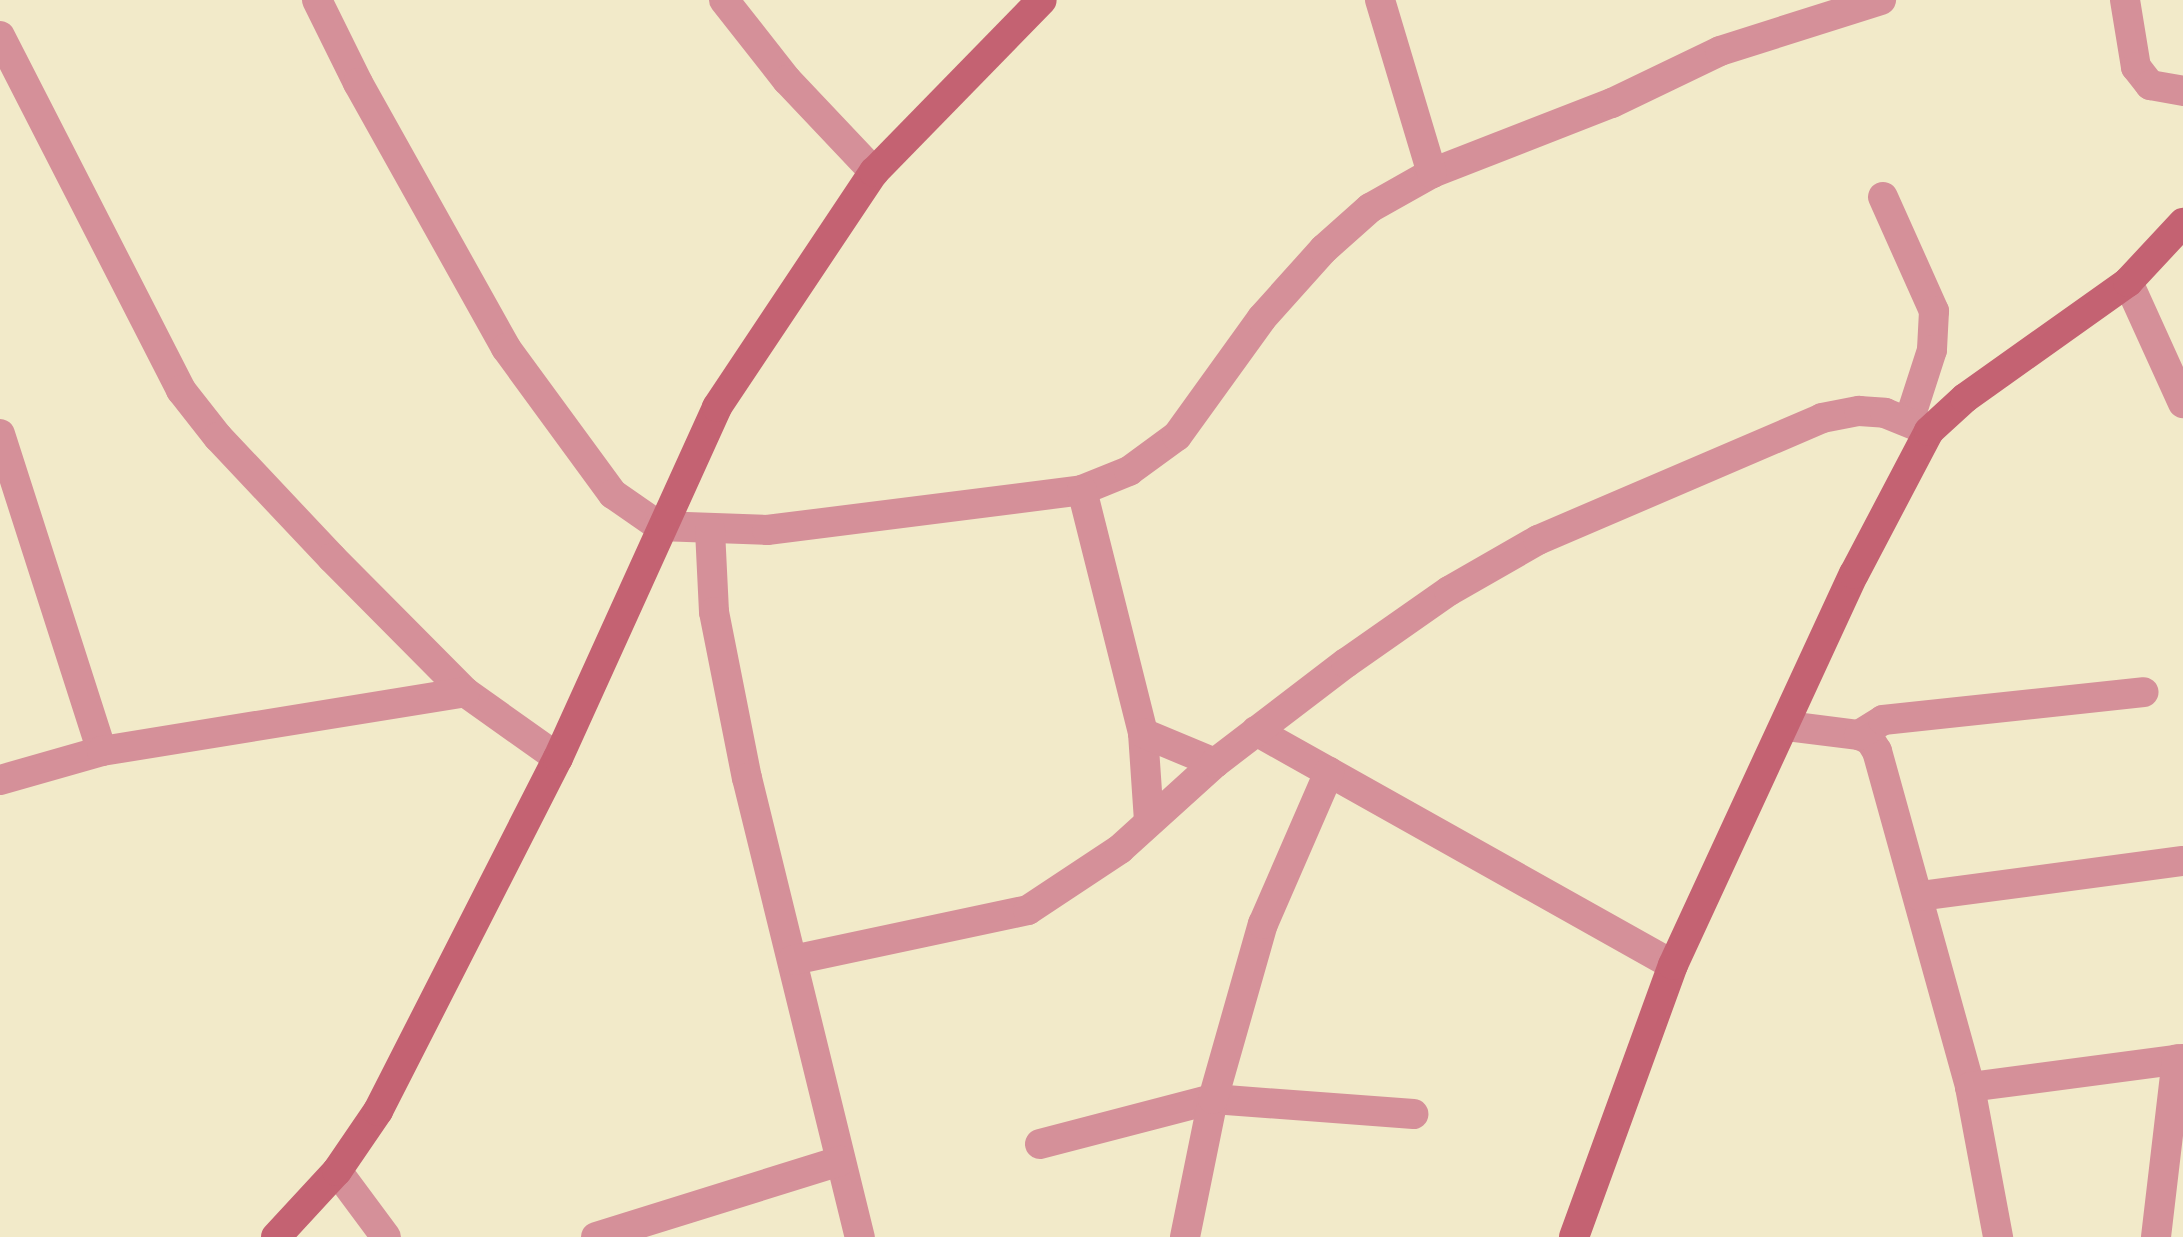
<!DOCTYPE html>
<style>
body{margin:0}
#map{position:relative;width:2183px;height:1237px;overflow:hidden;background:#f2eac9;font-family:Ubuntu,sans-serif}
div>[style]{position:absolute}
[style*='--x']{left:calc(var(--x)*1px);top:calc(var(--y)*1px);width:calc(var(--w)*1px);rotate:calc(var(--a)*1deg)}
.street>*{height:30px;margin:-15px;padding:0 15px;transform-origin:15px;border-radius:15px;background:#d59099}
.secondary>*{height:30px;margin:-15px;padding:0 15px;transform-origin:15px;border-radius:15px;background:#c46272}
span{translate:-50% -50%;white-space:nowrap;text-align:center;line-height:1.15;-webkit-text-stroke:8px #f2eac9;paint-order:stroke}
</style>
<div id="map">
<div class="street">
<i style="--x:317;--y:0;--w:93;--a:63.7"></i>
<i style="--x:358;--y:83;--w:304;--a:60.8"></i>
<i style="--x:506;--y:348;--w:181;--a:53.8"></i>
<i style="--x:613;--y:494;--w:56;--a:34.8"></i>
<i style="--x:659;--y:526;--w:108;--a:2.1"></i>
<i style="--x:767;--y:530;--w:318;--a:-7.2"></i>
<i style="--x:1082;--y:490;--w:51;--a:-22"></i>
<i style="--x:1129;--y:471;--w:59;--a:-36.1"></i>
<i style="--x:1177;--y:436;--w:145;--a:-54.2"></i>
<i style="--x:1262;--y:318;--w:93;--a:-48.1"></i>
<i style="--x:1324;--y:249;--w:62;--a:-41.7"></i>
<i style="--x:1370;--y:208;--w:71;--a:-29.4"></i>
<i style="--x:1432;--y:173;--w:193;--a:-21.3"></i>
<i style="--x:1612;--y:103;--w:120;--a:-25.7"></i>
<i style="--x:1720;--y:51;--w:169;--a:-17.6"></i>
<i style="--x:724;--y:0;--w:102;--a:51.8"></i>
<i style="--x:787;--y:80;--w:127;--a:46.6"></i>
<i style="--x:1380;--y:0;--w:181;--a:73.3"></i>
<i style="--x:2125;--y:0;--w:68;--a:80.7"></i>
<i style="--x:2136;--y:67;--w:23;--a:52"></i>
<i style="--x:2150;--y:85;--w:34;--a:10"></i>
<i style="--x:0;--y:36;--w:398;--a:62.9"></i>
<i style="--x:181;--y:390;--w:60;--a:51.8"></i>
<i style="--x:218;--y:437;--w:166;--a:46.7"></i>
<i style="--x:332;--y:558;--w:189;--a:45.2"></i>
<i style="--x:465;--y:692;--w:114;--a:35.4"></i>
<i style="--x:1883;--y:197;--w:125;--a:65.9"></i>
<i style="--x:1934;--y:311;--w:39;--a:93"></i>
<i style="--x:1932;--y:350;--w:75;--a:107.9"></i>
<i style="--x:2128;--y:282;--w:133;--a:65.6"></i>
<i style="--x:0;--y:434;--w:333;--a:72.2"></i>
<i style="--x:1082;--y:490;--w:251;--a:75.9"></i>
<i style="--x:1143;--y:733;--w:87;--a:86.1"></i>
<i style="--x:710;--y:530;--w:82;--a:87.2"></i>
<i style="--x:714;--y:612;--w:169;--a:78.8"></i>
<i style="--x:747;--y:778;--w:473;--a:76.2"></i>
<i style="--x:1787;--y:726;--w:73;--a:7.1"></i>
<i style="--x:1859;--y:735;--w:12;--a:24"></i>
<i style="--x:1870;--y:740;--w:13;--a:58"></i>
<i style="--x:1877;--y:751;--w:349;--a:74.5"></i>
<i style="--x:1970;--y:1087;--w:153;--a:79.4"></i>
<i style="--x:1256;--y:731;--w:478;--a:29.3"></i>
<i style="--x:1143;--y:733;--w:78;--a:22.6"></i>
<i style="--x:1859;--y:735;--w:28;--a:-32"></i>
<i style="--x:1883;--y:720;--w:262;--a:-6.1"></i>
<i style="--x:0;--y:780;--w:106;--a:-15.9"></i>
<i style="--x:102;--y:751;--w:368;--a:-9.2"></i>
<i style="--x:1920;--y:896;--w:265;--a:-7.6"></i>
<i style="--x:793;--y:960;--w:240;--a:-12"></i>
<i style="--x:1028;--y:910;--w:110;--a:-33.5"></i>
<i style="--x:1120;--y:849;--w:128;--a:-42.2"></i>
<i style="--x:1215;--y:763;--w:165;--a:-37.4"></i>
<i style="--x:1346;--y:663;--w:126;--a:-35"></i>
<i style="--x:1449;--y:591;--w:103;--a:-29.8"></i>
<i style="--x:1538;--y:540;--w:309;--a:-23.2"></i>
<i style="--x:1822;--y:418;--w:38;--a:-11"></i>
<i style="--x:1859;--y:411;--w:26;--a:4"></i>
<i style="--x:1885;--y:413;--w:48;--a:22.2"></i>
<i style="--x:1970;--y:1087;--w:215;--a:-7.5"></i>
<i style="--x:1040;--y:1144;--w:179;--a:-14.6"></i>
<i style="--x:1213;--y:1099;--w:201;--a:4.3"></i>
<i style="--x:337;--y:1171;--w:82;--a:53.4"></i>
<i style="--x:596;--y:1237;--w:256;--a:-17.3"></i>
<i style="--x:1185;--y:1237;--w:141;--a:-78.5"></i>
<i style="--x:1213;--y:1099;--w:182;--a:-74.1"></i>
<i style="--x:1263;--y:924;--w:166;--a:-66.5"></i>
<i style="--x:2156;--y:1237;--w:179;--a:-83.3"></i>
</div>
<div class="secondary">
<i style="--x:276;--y:1237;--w:90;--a:-47.3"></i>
<i style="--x:337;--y:1171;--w:73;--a:-55.7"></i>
<i style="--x:378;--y:1111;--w:396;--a:-63"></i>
<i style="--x:558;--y:758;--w:385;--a:-65.6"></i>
<i style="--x:717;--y:407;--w:283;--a:-56.3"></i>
<i style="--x:874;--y:172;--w:240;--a:-45.7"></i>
<i style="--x:1574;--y:1237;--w:289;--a:-70"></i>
<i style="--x:1673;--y:965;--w:431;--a:-65.2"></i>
<i style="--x:1854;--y:574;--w:161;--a:-62.3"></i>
<i style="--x:1929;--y:431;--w:49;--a:-42.5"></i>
<i style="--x:1965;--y:398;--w:200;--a:-35.4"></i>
<i style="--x:2128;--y:282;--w:81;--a:-47"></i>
</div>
</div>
